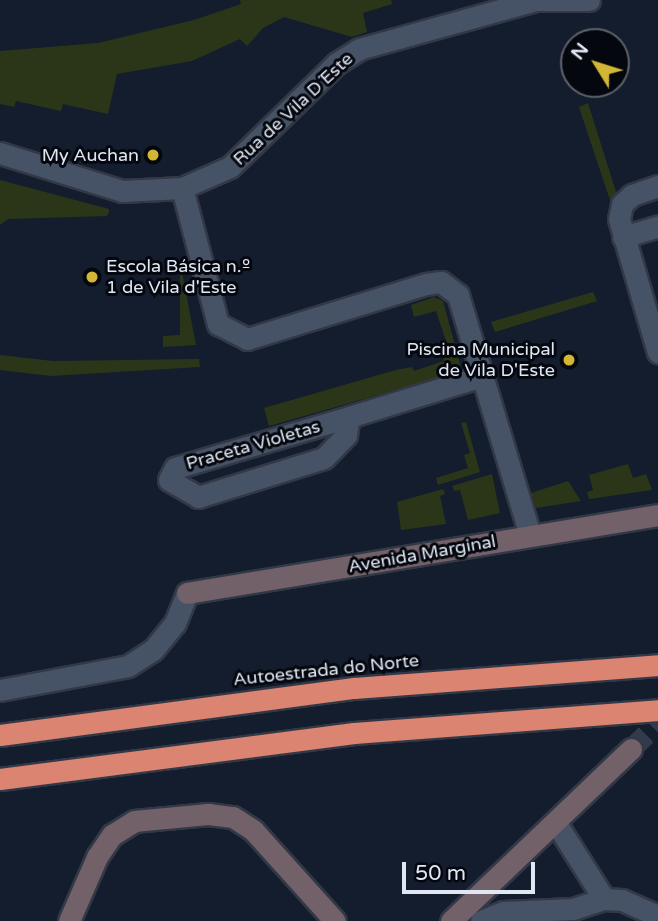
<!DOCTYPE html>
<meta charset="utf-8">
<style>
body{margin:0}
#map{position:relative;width:658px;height:921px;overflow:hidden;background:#131d2d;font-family:"Varela Round",sans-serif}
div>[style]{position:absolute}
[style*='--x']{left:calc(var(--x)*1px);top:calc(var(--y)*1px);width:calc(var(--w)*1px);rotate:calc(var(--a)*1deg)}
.green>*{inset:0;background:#2b3618}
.secondary-tunnel>*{height:21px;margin-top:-10.5px;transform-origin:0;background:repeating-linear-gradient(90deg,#323b4b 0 21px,transparent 0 31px)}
.roads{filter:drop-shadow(2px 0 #333846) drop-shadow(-2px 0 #333846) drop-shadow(0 2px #333846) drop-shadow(0 -2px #333846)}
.street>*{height:21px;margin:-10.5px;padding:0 10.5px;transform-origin:10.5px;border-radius:10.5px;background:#465265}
.secondary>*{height:21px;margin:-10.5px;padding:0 10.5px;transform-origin:10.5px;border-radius:10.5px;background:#726169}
.highway>*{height:21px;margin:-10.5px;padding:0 10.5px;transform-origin:10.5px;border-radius:10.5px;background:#da8471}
.dots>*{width:19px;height:19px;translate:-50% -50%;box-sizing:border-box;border:4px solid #04070e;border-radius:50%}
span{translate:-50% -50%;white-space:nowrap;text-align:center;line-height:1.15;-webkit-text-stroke:6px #04070e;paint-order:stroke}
.street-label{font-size:18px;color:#e0e7f3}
.poi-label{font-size:18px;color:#e0e7f3}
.right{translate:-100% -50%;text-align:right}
.left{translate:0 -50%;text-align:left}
.north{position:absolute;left:560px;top:28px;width:70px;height:70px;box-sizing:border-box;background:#04070e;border:2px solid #5c616a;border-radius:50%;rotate:308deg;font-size:19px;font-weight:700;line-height:28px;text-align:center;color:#e0e7f3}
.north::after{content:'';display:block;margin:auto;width:24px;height:32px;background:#d4b635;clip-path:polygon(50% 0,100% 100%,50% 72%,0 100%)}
.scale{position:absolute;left:402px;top:862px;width:133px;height:32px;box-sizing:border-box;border:4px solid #e0e7f3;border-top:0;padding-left:9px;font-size:21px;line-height:24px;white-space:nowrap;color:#e0e7f3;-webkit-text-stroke:5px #04070e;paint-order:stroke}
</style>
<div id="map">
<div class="green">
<i style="clip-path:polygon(240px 0,391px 0,392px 4px,363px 13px,367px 32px,352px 37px,284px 17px,263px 28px,247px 46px,240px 39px,192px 61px,117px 74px,108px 114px,63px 104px,61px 111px,16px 101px,14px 107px,0 104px,0 51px,98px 43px,194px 20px,241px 4px)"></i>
<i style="clip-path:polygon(588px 103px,618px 198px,612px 206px,579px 107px)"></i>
<i style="clip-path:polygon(0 180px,109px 209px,109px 212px,107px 216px,8px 219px,0 225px)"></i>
<i style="clip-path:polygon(180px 262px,196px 345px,163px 347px,163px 336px,180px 335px)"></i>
<i style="clip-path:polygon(593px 292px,597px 301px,495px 332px,491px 322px)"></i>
<i style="clip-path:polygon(434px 297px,443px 301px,462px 371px,269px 426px,264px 408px,396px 370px,412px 367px,414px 371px,444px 361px,439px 344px,446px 341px,436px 311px,414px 317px,411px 305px)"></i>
<i style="clip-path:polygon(0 355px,53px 361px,199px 359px,200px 367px,51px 376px,0 370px)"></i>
<i style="clip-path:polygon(466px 422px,480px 472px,438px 485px,436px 478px,468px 468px,464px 455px,470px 453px,461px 423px)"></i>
<i style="clip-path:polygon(628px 464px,633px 478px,646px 474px,652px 490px,589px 499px,587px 492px,593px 490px,589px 475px)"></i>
<i style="clip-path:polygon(492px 474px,500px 513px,468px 520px,460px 490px,454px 491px,452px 486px)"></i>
<i style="clip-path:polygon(568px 481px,581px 501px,536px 508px,531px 493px)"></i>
<i style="clip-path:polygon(443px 489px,445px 494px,440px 496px,446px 524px,401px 530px,397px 502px)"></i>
</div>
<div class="secondary-tunnel">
<i style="--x:631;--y:749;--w:37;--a:-44"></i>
</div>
<div class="roads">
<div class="street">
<i style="--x:0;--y:153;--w:128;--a:17.3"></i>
<i style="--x:122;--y:191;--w:60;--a:-2.9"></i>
<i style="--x:182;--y:188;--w:52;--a:-23.6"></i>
<i style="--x:230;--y:167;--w:149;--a:-44.2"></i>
<i style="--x:337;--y:63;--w:26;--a:-32"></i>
<i style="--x:359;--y:49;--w:184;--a:-15.5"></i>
<i style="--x:536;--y:0;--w:53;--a:0"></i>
<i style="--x:658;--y:186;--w:28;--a:161"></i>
<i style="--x:632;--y:195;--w:13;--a:138"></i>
<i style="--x:622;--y:204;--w:15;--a:101"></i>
<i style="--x:619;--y:219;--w:139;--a:73.7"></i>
<i style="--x:182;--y:188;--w:141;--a:75.2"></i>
<i style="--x:218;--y:324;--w:33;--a:27"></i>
<i style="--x:247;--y:339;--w:187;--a:-17.1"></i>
<i style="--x:426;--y:284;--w:15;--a:-8"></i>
<i style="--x:441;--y:282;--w:21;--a:37"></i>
<i style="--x:458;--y:295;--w:251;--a:73.3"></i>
<i style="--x:623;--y:237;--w:37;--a:-17"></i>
<i style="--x:349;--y:417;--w:181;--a:163.7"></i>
<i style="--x:175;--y:468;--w:13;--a:117"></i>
<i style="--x:169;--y:480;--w:34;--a:30"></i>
<i style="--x:198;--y:497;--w:132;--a:-17.2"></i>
<i style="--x:324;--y:458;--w:32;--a:-46"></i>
<i style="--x:346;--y:435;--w:18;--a:-81"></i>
<i style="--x:349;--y:417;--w:139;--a:-17.1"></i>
<i style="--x:0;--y:690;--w:130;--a:-10.6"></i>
<i style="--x:128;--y:666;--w:30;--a:-33"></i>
<i style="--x:153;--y:650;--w:35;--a:-51"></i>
<i style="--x:175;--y:623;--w:32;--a:-68"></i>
<i style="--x:556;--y:823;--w:90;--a:57.7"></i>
<i style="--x:481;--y:921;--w:24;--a:-22"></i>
<i style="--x:503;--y:912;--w:70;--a:-2.5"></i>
<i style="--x:573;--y:909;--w:33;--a:-18"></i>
<i style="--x:604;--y:899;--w:18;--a:3"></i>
<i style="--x:622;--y:900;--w:39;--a:24"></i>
</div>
<div class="secondary">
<i style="--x:187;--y:593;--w:477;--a:-9.4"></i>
<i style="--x:69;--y:921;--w:70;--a:-66.4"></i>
<i style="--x:97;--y:857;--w:27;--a:-56"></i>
<i style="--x:112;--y:835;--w:26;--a:-32"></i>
<i style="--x:134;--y:821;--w:74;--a:-5.4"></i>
<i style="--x:208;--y:814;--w:25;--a:7"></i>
<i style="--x:233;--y:817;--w:24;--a:33"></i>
<i style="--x:253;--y:830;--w:122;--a:48"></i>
<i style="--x:451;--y:921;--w:249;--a:-43.7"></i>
</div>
<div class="highway">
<i style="--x:0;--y:735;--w:357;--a:-7.6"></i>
<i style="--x:354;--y:688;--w:305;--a:-4.3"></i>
<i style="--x:0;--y:779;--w:357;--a:-7.4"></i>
<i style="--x:354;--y:733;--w:305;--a:-4.3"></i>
</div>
</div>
<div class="dots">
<i style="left:153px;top:155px;background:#d4b635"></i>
<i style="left:92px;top:277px;background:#d4b635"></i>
<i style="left:569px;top:360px;background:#d4b635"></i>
</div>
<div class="street-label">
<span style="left:293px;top:109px;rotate:-43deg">Rua de Vila D´Este</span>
<span style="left:253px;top:445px;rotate:-16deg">Praceta Violetas</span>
<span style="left:422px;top:554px;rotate:-10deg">Avenida Marginal</span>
<span style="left:326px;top:670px;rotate:-6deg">Autoestrada do Norte</span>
</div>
<div class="poi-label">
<span class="right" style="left:139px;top:155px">My Auchan</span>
<span class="left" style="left:106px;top:277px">Escola Básica n.º<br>1 de Vila d'Este</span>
<span class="right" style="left:555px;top:360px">Piscina Municipal<br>de Vila D'Este</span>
</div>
<div class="north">N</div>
<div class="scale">50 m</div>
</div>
